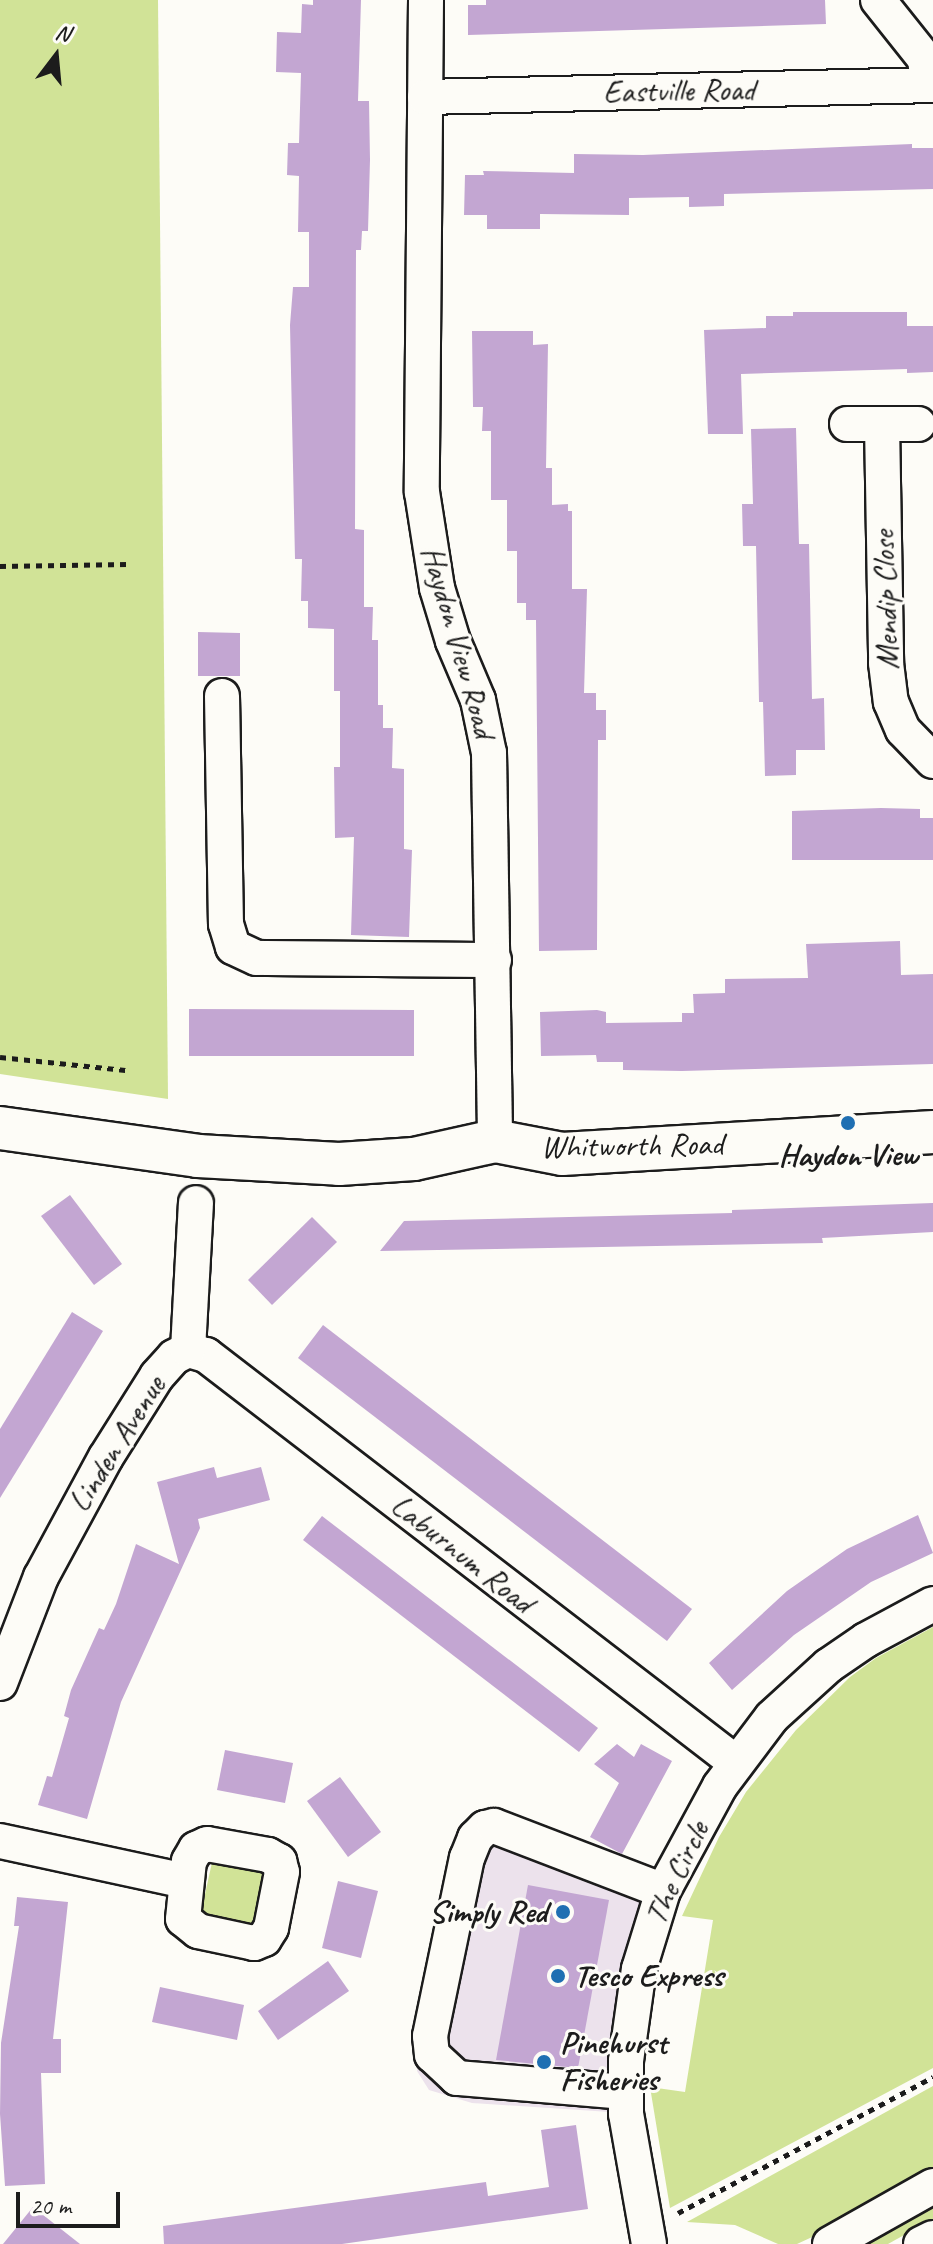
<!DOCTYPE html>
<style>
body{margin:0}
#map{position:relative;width:933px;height:2244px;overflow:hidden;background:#fdfcf7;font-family:Caveat,sans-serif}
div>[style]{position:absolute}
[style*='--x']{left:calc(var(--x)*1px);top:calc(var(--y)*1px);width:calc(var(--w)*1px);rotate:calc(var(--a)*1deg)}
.built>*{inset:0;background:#ece2ec}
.green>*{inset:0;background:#d1e397}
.building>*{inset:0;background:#c3a6d2}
.path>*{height:5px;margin-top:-2.5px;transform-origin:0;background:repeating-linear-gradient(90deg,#1c1c1c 0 6px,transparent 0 12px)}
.roads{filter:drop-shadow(2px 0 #1c1c1c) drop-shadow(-2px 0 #1c1c1c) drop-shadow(0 2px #1c1c1c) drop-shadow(0 -2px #1c1c1c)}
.minor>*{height:34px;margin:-17px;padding:0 17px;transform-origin:17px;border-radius:17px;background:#fdfcf7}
.major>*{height:42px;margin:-21px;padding:0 21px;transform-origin:21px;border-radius:21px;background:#fdfcf7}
.dots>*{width:22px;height:22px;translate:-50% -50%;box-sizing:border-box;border:4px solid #fdfcf7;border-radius:50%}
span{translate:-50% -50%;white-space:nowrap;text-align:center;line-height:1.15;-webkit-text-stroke:6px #fdfcf7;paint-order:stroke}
.street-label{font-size:32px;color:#1c1c1c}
.poi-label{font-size:32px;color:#1c1c1c;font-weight:700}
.right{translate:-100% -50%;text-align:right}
.left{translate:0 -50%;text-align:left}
.north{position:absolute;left:16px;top:16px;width:80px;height:80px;-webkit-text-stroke:6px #fdfcf7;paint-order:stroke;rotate:16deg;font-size:22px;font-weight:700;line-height:32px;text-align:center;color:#1c1c1c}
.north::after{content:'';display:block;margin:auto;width:28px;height:36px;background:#1c1c1c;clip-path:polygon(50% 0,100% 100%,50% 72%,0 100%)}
.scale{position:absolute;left:16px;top:2192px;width:104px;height:36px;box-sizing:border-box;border:4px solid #1c1c1c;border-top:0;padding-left:10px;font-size:24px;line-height:28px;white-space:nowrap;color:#1c1c1c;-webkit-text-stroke:6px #fdfcf7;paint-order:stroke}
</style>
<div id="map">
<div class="built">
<i style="clip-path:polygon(494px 1809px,652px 1872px,610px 2112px,472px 2103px,429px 2090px,417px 2071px,458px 1848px,475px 1820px)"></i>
</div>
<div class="green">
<i style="clip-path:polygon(0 0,158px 0,168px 1099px,0 1074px)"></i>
<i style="clip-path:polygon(933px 1627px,933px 2068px,670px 2208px,650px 2087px,685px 2092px,713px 1920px,682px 1916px,719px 1837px,746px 1792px,796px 1730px,850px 1677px,876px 1658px)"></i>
<i style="clip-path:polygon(213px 1858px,266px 1869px,255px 1926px,204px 1917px,201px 1912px)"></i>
<i style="clip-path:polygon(933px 2086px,933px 2169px,810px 2238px,797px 2244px,778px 2244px,735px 2225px,687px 2222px)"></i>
<i style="clip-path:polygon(933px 2204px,933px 2219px,888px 2244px,860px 2244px)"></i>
</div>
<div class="building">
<i style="clip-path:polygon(313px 0,361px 0,358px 101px,369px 101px,370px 160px,368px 231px,362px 231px,361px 250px,356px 250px,355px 529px,364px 530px,364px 607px,373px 607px,372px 640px,378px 640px,378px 705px,383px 705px,383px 728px,393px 728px,392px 768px,404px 769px,404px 849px,412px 850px,409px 937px,351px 935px,354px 837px,335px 838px,334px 767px,340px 767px,340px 691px,334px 691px,334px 629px,308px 628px,308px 601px,301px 601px,302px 559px,295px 559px,290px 325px,293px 287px,309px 287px,309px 232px,298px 232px,299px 176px,287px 175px,288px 143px,299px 143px,301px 73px,276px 72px,277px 32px,301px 33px,302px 4px,313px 5px)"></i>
<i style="clip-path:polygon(486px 0,825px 0,826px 24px,468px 35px,468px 5px,486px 5px)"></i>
<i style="clip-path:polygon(912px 144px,912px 148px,933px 148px,933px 189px,724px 194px,724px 206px,689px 207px,689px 197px,629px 198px,629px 215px,540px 214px,540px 229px,487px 229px,487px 215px,464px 215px,465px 175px,484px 175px,483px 171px,574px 173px,574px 154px,643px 155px)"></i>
<i style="clip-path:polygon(793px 312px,907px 312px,907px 326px,933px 326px,933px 372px,907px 373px,907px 369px,741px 374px,743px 434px,708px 434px,704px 330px,766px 328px,766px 316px,793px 316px)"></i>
<i style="clip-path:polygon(472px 331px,533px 331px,533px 345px,548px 344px,546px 468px,552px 468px,552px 505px,568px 504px,568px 511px,572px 511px,572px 589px,587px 589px,584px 693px,596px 693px,596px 710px,606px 710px,606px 740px,598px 740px,597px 950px,539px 951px,536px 620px,526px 620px,526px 603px,517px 603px,517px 551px,507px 551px,507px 500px,491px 500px,491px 431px,482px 431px,483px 407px,473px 407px)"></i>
<i style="clip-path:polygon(796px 428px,799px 544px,809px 544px,812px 699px,824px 698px,825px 750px,796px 750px,796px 775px,765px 776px,763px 702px,759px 702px,756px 546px,743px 546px,742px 504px,753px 504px,751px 429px)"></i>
<i style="clip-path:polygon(198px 632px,240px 633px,240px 676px,198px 676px)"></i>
<i style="clip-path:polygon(881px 808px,920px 809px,920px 818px,933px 818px,933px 860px,792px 860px,792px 811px)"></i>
<i style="clip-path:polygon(900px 941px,901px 975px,933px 974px,933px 1064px,682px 1071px,623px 1070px,623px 1062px,597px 1062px,596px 1055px,541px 1056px,540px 1012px,597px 1010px,606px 1012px,606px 1023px,682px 1022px,682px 1013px,694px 1013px,693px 994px,725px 993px,725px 979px,808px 978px,806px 944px)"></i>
<i style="clip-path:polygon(189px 1009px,414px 1010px,414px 1056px,189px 1056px)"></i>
<i style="clip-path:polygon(70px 1195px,122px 1264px,94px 1285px,41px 1216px)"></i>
<i style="clip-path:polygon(933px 1203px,933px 1232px,822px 1238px,823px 1243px,380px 1251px,404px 1221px,732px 1213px,732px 1210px)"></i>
<i style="clip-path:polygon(312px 1217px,337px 1242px,272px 1305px,248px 1280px)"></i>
<i style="clip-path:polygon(72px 1312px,103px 1331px,0 1498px,0 1429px)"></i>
<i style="clip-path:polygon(323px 1325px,692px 1609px,667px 1641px,298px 1358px)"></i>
<i style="clip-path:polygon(214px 1467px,217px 1478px,261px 1467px,270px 1500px,198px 1519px,200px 1528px,121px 1702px,87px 1819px,38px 1805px,47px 1776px,52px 1777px,69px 1718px,64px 1716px,71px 1690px,99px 1628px,104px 1630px,116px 1604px,136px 1544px,179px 1564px,157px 1482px)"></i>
<i style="clip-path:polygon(918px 1515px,933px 1553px,871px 1582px,794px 1635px,732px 1690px,709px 1663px,787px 1591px,847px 1549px)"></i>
<i style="clip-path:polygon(322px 1516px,598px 1728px,579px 1752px,303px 1540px)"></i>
<i style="clip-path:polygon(617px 1744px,634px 1757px,641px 1744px,672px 1761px,622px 1854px,590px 1837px,619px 1783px,594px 1764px)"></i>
<i style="clip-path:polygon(225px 1750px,293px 1763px,285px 1803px,217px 1790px)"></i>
<i style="clip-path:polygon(340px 1777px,381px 1832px,348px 1857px,307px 1801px)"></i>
<i style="clip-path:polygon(338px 1881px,378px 1891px,361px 1958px,322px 1948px)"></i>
<i style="clip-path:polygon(528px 1885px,609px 1900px,578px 2068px,496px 2060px)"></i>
<i style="clip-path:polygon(17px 1897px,68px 1902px,53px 2039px,61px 2039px,61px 2073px,41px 2073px,45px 2184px,5px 2186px,0 2114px,1px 2043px,19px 1926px,14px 1926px)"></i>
<i style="clip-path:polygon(328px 1961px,349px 1991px,278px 2040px,258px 2011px)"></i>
<i style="clip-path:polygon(160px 1987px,244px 2005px,237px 2040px,152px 2022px)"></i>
<i style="clip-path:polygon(576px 2125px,588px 2209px,342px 2244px,164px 2244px,163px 2226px,486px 2182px,488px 2196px,549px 2187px,541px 2130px)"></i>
<i style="clip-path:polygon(33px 2207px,80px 2244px,3px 2244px)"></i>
</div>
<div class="path">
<i style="--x:0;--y:566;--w:128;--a:-0.9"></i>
<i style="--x:0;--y:1057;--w:126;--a:5.9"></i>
<i style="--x:678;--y:2213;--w:289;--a:-28.1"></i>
</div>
<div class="roads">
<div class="minor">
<i style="--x:426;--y:0;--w:492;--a:90.5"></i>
<i style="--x:422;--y:492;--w:97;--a:81.1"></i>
<i style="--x:437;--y:588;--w:55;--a:73.2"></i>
<i style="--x:453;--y:641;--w:64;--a:67"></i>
<i style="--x:478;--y:700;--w:54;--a:78.3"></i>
<i style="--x:489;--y:753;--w:388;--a:89.1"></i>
<i style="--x:878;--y:0;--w:75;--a:51.5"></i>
<i style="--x:925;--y:59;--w:26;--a:83"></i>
<i style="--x:425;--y:97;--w:508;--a:-1.35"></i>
<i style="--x:847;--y:424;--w:71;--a:0"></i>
<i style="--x:882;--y:424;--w:239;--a:89"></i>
<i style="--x:886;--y:663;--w:39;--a:83"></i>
<i style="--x:891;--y:702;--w:30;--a:67"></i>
<i style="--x:903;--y:730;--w:43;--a:45.9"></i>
<i style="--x:222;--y:696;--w:228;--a:89"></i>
<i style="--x:226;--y:924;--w:24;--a:73"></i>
<i style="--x:233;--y:947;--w:26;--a:25"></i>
<i style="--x:257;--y:958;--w:237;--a:0.5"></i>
<i style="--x:188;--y:1350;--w:19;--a:16"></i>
<i style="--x:206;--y:1355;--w:667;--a:37.57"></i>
<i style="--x:0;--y:1683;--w:114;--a:-68.9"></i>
<i style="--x:41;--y:1577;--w:136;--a:-61.6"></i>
<i style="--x:106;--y:1457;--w:96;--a:-57.8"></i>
<i style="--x:157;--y:1376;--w:25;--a:-48"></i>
<i style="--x:174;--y:1357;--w:16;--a:-27"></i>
<i style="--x:188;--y:1350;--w:147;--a:-86.9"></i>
<i style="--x:0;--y:1841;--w:189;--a:12.2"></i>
<i style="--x:207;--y:1844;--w:62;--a:10.2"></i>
<i style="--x:268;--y:1855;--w:13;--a:29"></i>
<i style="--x:279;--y:1861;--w:11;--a:75"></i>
<i style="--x:282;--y:1872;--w:57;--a:101.1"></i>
<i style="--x:271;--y:1928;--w:13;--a:122"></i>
<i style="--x:264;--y:1939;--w:11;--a:158"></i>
<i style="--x:254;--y:1943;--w:57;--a:-167.9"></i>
<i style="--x:198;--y:1931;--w:19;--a:-141"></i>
<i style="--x:183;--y:1919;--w:58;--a:-84.1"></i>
<i style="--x:189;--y:1861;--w:14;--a:-60"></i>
<i style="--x:196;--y:1849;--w:12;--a:-24"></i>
<i style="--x:625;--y:2092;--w:169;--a:-175.2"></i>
<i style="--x:457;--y:2078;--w:34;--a:-137"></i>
<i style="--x:432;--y:2055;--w:19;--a:-96"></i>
<i style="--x:430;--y:2036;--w:182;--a:-78.3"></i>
<i style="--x:467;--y:1858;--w:22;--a:-68"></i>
<i style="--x:475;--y:1838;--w:14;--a:-45"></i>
<i style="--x:485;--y:1828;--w:9;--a:-13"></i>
<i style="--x:494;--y:1826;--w:181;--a:21"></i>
<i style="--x:649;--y:2244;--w:132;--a:-100"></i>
<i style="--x:626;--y:2114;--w:53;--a:-90"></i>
<i style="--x:626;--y:2061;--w:93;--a:-82"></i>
<i style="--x:639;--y:1969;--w:82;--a:-72.9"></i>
<i style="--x:663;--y:1891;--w:119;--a:-61.5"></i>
<i style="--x:720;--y:1786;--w:86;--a:-53"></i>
<i style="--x:772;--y:1717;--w:76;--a:-42.3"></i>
<i style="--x:828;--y:1666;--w:46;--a:-34.4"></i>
<i style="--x:866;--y:1640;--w:76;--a:-28.2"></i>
<i style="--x:830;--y:2244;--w:118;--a:-29.4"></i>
<i style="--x:921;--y:2244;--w:13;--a:-27"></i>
</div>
<div class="major">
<i style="--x:0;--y:1128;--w:200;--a:8"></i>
<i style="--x:198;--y:1156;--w:141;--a:3.2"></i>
<i style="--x:339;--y:1164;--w:75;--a:-3.8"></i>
<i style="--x:414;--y:1159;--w:83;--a:-12.5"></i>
<i style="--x:495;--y:1141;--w:68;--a:11"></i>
<i style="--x:562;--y:1154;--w:372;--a:-3.4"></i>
</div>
</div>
<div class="dots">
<i style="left:848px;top:1123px;background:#1f6fb2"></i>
<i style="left:563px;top:1912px;background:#1f6fb2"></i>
<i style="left:558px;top:1976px;background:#1f6fb2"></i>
<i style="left:544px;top:2062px;background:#1f6fb2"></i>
</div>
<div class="street-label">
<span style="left:679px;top:91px;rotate:-1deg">Eastville Road</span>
<span style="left:886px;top:600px;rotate:-92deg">Mendip Close</span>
<span style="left:458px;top:642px;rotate:74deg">Haydon View Road</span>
<span style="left:632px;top:1146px;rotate:-1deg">Whitworth Road</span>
<span style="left:117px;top:1444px;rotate:-58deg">Linden Avenue</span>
<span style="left:462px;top:1554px;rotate:38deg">Laburnum Road</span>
<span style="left:677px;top:1873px;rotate:-65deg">The Circle</span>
</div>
<div class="poi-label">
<span style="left:848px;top:1155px">Haydon View</span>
<span class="right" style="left:547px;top:1912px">Simply Red</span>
<span class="left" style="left:574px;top:1976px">Tesco Express</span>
<span class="left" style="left:560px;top:2062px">Pinehurst<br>Fisheries</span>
</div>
<div class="north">N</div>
<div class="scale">20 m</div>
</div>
